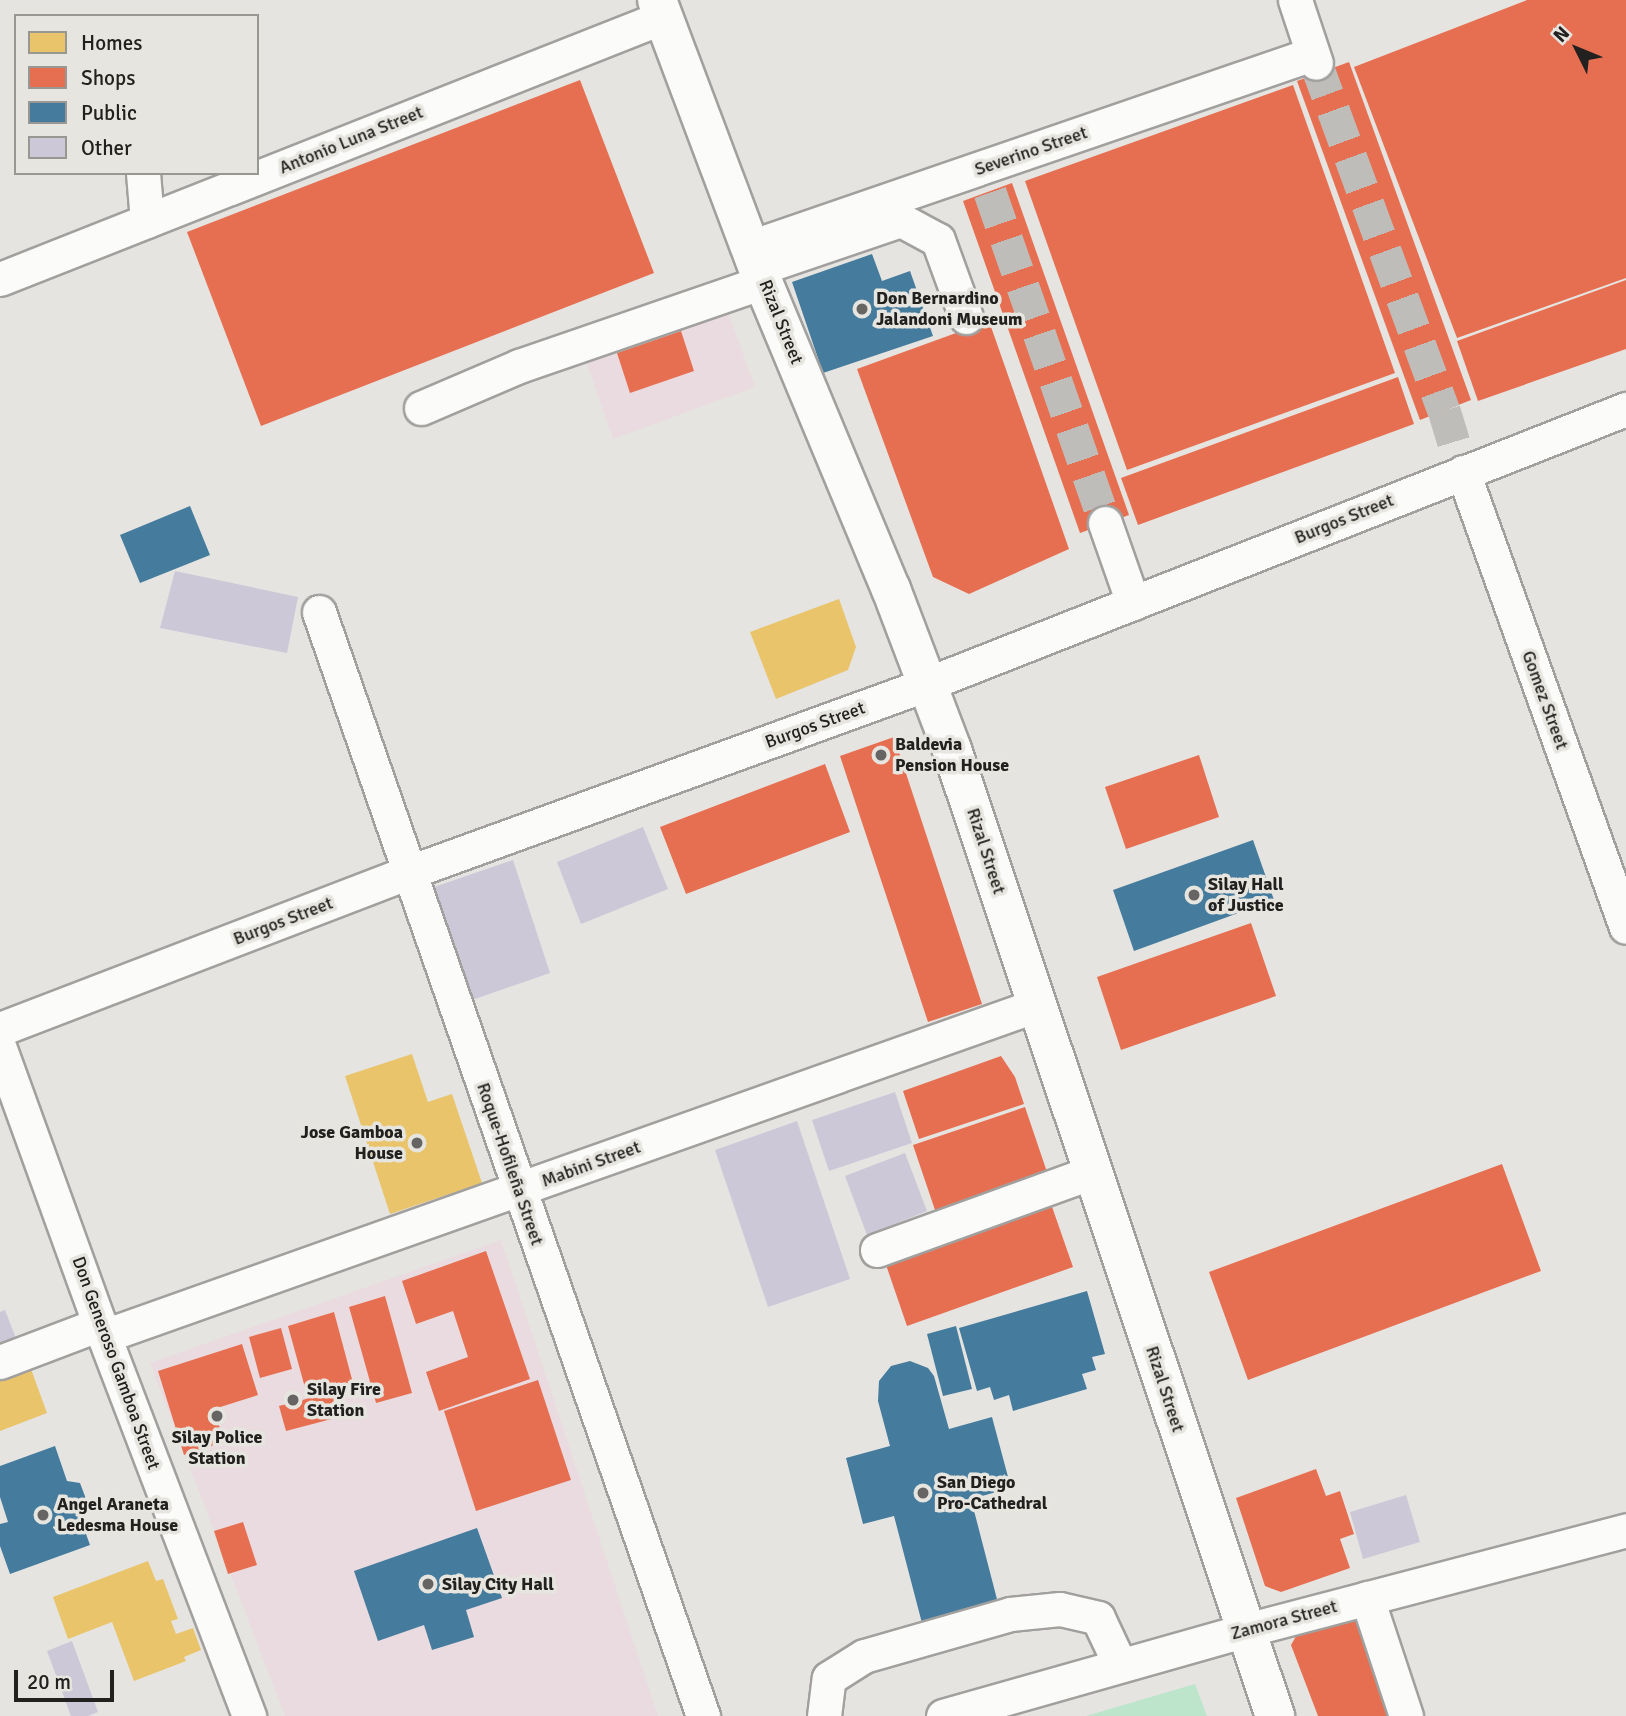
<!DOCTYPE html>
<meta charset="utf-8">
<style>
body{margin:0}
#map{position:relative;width:1626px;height:1716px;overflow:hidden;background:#e5e4e1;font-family:Signika,sans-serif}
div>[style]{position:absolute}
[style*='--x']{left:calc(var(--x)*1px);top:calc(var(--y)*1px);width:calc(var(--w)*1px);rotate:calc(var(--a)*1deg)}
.commercial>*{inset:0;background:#e9dbdf}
.green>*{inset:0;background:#bce5cc}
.homes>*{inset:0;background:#e9c46a}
.shops>*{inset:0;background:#e76f51}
.public>*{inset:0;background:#457b9d}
.building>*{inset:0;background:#cdc8d7}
.minor-tunnel>*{height:33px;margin-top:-16.5px;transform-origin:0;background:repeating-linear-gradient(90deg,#bebdba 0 33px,transparent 0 50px)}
.roads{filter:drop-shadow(2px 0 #a1a09e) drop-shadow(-2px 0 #a1a09e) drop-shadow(0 2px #a1a09e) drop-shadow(0 -2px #a1a09e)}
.minor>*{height:33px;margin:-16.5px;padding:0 16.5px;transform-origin:16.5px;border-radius:16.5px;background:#fbfbfa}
.major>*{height:38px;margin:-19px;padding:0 19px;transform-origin:19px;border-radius:19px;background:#fbfbfa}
.dots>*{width:19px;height:19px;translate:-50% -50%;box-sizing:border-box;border:4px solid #e7e5df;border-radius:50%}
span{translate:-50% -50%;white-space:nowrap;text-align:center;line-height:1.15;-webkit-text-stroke:7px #e7e5df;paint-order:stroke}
.street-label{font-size:18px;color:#22211f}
.poi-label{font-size:18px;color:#22211f;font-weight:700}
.left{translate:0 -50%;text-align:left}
.right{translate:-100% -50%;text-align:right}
.legend{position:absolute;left:14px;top:14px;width:245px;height:161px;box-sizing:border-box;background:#e7e5df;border:2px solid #989792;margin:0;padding:9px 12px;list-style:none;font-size:21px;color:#22211f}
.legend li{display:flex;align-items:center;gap:14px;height:35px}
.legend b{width:35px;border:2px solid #989792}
.north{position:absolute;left:1542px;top:14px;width:70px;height:70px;-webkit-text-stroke:5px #e7e5df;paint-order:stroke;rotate:313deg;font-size:19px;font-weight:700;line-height:28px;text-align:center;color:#22211f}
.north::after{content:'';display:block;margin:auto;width:24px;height:32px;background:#22211f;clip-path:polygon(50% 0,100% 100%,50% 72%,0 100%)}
.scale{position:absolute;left:14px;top:1670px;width:100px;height:32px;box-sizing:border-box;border:4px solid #22211f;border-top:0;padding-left:9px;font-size:21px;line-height:24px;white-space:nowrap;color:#22211f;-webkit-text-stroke:5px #e7e5df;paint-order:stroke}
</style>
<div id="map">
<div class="commercial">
<i style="clip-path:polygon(723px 298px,755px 387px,613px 439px,582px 349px)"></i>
<i style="clip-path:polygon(501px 1240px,658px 1716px,285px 1716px,150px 1363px)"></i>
</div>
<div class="green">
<i style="clip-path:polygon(1195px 1684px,1207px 1716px,1086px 1716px)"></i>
</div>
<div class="homes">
<i style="clip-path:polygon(839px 599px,856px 647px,848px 670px,776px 699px,750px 632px)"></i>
<i style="clip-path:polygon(412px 1054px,428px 1102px,452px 1094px,482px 1183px,390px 1214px,345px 1076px)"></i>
<i style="clip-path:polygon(28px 1361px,47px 1413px,0 1431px,0 1372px)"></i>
<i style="clip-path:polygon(148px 1561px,156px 1581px,163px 1579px,178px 1619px,171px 1621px,176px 1634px,193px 1628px,201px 1650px,184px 1657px,186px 1661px,134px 1681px,112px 1622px,68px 1639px,53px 1597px)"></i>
</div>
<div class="shops">
<i style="clip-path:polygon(1527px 0,1626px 0,1626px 278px,1457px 338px,1354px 67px)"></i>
<i style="clip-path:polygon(1349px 62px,1471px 400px,1420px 420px,1297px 81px)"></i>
<i style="clip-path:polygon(580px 80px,654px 273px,261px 426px,187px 232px)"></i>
<i style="clip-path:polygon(1293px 85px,1395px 373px,1127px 470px,1025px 181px)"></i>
<i style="clip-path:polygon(1012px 183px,1129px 515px,1080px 533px,963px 201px)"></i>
<i style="clip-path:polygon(1626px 280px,1626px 349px,1478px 401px,1457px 341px)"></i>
<i style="clip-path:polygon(989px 321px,1069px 549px,969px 594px,933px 577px,857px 369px)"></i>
<i style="clip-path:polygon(681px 331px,694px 371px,630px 393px,617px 353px)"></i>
<i style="clip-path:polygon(1398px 377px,1414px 424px,1138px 525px,1121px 478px)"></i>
<i style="clip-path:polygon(894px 737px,982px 1004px,928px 1022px,840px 756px)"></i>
<i style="clip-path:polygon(1199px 755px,1219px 817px,1126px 849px,1105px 787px)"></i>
<i style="clip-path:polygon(825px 764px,850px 832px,686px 894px,660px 827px)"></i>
<i style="clip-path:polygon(1251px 923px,1276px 996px,1121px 1050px,1097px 977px)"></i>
<i style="clip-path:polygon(1001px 1056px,1015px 1077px,1024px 1104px,919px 1139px,903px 1091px)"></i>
<i style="clip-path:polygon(1025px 1107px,1048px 1175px,936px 1213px,913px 1145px)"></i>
<i style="clip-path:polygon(1502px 1164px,1541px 1271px,1248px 1380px,1209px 1272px)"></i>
<i style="clip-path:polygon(1050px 1201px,1073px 1267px,907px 1326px,884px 1259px)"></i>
<i style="clip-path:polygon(486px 1251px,530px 1379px,439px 1411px,426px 1372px,468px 1357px,453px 1311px,416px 1324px,402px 1281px)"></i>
<i style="clip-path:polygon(385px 1296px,412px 1393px,376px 1403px,349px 1307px)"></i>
<i style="clip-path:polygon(334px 1312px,353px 1383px,307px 1395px,288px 1326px)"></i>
<i style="clip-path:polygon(281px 1328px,292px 1369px,260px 1378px,249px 1337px)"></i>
<i style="clip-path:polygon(242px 1344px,258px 1395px,214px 1409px,224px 1442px,184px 1455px,158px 1371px)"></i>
<i style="clip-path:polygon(538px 1380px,571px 1480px,476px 1511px,444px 1411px)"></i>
<i style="clip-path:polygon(337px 1391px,343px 1416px,286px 1431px,279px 1406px)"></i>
<i style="clip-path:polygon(1316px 1469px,1326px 1496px,1340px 1491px,1354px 1534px,1340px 1539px,1350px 1568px,1281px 1592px,1265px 1586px,1236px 1498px)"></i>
<i style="clip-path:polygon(243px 1522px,257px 1565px,228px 1574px,214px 1531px)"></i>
<i style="clip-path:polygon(1358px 1604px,1398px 1716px,1318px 1716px,1291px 1645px,1306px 1619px)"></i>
</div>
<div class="public">
<i style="clip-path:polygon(872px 254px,882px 281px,910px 271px,933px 336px,823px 373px,792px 282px)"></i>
<i style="clip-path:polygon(190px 506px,210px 555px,140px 583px,120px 535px)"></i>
<i style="clip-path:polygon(1253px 840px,1274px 900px,1134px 951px,1113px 890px)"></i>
<i style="clip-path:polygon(1087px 1291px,1105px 1354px,1092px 1357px,1096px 1370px,1082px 1374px,1087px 1389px,1013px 1411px,1009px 1395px,994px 1400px,990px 1387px,977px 1391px,959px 1328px)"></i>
<i style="clip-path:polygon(956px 1326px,972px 1389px,943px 1396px,927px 1334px)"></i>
<i style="clip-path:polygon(910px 1361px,928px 1368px,934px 1376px,949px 1429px,992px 1417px,1011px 1488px,971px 1499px,999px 1607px,923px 1627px,894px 1516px,863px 1524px,846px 1458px,890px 1446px,878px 1401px,879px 1381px,891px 1366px)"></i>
<i style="clip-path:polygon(55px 1446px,67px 1481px,80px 1483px,86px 1499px,77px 1509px,90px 1545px,10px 1574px,0 1546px,0 1524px,8px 1522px,0 1497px,0 1466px)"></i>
<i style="clip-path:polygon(477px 1528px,502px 1598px,466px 1610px,474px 1637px,432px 1650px,424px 1625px,378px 1641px,354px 1571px)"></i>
</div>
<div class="building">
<i style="clip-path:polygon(175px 571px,298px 597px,287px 653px,160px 628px)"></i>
<i style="clip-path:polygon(643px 827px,668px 889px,581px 924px,557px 862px)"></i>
<i style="clip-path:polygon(513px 860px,550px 973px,472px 1000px,434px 887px)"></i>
<i style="clip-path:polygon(895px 1092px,912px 1143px,829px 1171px,812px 1120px)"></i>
<i style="clip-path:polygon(797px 1121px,850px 1279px,768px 1307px,715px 1150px)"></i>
<i style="clip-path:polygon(905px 1153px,927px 1211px,867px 1235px,845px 1176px)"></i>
<i style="clip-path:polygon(5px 1310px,17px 1341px,0 1358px,0 1312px)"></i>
<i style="clip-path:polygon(1406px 1495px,1420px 1542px,1363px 1559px,1350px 1512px)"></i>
<i style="clip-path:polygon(72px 1641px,98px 1712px,88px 1716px,71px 1716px,47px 1651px)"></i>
</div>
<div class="minor-tunnel">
<i style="--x:1316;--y:63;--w:370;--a:69.8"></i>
<i style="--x:1444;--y:410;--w:65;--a:73"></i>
<i style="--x:990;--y:192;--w:350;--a:70.8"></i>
</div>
<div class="roads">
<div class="minor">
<i style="--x:1295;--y:0;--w:66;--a:71.6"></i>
<i style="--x:143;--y:173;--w:48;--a:85.2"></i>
<i style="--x:750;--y:247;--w:594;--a:-18.95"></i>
<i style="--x:759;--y:268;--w:150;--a:-18.7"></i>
<i style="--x:901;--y:220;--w:42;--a:28.4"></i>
<i style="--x:938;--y:240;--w:82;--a:70"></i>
<i style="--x:0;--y:279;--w:713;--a:-21.56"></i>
<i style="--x:421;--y:408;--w:107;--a:-23.2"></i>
<i style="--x:519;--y:366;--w:258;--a:-19"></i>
<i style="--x:1463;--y:472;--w:483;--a:70.3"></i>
<i style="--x:1105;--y:523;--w:85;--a:70.7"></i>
<i style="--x:319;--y:612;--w:1169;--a:70.82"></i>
<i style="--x:0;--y:1029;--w:436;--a:-21"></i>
<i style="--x:407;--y:873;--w:553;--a:-19.97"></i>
<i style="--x:927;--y:684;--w:751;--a:-21.48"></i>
<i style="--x:0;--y:1049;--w:305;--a:70.1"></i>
<i style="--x:104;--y:1336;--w:407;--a:69.1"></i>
<i style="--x:877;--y:1250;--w:230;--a:-19.9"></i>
<i style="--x:104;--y:1336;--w:990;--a:-19.53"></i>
<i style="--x:0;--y:1362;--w:107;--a:-20.8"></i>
<i style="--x:1367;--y:1598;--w:124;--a:71.7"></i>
<i style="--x:824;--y:1716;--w:38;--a:-83"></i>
<i style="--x:829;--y:1678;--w:41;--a:-32.2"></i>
<i style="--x:864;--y:1656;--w:152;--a:-16"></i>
<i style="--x:1010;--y:1614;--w:50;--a:-5.7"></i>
<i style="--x:1060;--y:1609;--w:39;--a:13"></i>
<i style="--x:1098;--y:1618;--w:52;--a:64.9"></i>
<i style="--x:943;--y:1716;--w:315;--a:-15.8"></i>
<i style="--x:1246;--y:1630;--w:393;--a:-14.7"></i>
</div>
<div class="major">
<i style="--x:657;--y:0;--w:301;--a:69.4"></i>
<i style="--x:763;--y:282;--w:333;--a:67.4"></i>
<i style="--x:891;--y:589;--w:172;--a:69.2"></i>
<i style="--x:952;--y:750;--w:1019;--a:71.51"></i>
</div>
</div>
<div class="dots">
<i style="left:862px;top:309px;background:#666563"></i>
<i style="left:881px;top:755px;background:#666563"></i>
<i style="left:1194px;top:895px;background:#666563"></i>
<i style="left:417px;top:1143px;background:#666563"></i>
<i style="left:293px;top:1400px;background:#666563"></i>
<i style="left:217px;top:1416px;background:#666563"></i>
<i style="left:923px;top:1493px;background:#666563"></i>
<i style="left:43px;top:1515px;background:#666563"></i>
<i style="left:428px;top:1584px;background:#666563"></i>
</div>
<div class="street-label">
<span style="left:351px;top:140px;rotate:-22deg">Antonio Luna Street</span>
<span style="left:1031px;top:151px;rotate:-19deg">Severino Street</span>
<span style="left:781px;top:322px;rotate:68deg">Rizal Street</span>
<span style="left:1344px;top:519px;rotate:-22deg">Burgos Street</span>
<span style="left:1545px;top:700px;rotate:70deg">Gomez Street</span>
<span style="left:815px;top:725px;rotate:-20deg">Burgos Street</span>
<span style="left:986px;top:851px;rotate:72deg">Rizal Street</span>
<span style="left:283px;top:921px;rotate:-21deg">Burgos Street</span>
<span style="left:510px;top:1164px;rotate:71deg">Roque-Hofileña Street</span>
<span style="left:591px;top:1164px;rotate:-20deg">Mabini Street</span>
<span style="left:116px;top:1363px;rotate:70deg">Don Generoso Gamboa Street</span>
<span style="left:1165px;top:1389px;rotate:72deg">Rizal Street</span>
<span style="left:1284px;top:1620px;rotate:-15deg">Zamora Street</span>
</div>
<div class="poi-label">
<span class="left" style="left:876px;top:309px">Don Bernardino<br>Jalandoni Museum</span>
<span class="left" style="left:895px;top:755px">Baldevia<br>Pension House</span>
<span class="left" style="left:1208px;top:895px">Silay Hall<br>of Justice</span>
<span class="right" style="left:403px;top:1143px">Jose Gamboa<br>House</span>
<span class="left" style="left:307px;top:1400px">Silay Fire<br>Station</span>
<span style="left:217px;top:1448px">Silay Police<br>Station</span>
<span class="left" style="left:937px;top:1493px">San Diego<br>Pro-Cathedral</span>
<span class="left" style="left:57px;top:1515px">Angel Araneta<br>Ledesma House</span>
<span class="left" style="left:442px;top:1584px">Silay City Hall</span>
</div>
<ul class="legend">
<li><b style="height:19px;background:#e9c46a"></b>Homes</li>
<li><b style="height:19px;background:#e76f51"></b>Shops</li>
<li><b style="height:19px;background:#457b9d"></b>Public</li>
<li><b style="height:19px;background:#cdc8d7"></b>Other</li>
</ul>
<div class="north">N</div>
<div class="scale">20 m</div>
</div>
